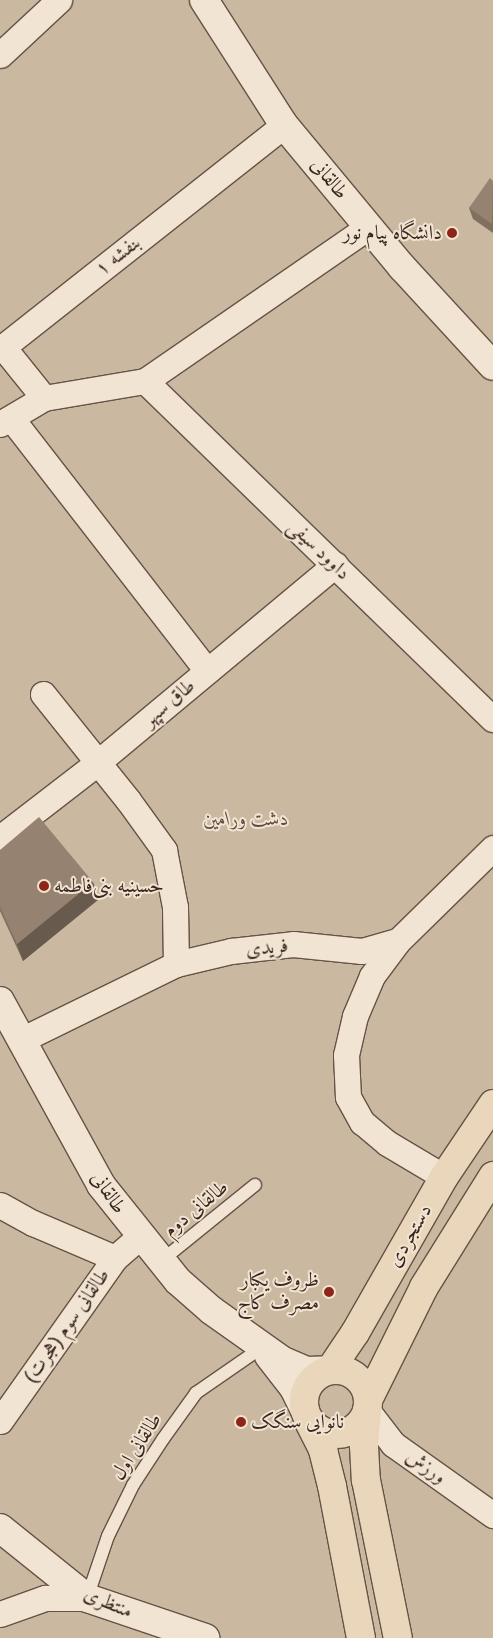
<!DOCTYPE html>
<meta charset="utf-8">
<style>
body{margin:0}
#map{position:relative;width:493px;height:1638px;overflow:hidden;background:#e9d6bb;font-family:"IM FELL DW Pica",Amiri,serif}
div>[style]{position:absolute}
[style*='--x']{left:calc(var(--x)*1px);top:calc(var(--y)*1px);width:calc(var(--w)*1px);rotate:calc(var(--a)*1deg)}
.green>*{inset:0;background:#cbb8a0}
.roads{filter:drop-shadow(1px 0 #655346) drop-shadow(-1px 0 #655346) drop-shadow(0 1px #655346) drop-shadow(0 -1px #655346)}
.lane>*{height:12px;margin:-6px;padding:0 6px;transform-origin:6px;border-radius:6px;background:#f1e4d3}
.street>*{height:25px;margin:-12.5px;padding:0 12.5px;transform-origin:12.5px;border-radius:12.5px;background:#f1e4d3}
.secondary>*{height:28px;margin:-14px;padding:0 14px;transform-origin:14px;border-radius:14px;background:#f1e4d3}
.primary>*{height:28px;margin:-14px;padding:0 14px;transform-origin:14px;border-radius:14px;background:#e9d6bb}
.primary>.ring{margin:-14px;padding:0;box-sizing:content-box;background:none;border:28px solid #e9d6bb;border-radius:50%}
.wall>*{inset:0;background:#807060}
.shaded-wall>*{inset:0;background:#685b4e}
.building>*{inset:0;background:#958270}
.dots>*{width:14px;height:14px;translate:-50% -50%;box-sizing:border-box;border:2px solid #f1e4d3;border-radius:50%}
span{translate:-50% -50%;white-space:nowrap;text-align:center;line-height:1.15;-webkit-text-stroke:4px #f1e4d3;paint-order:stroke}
.street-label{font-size:20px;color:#39271f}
.poi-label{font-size:20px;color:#39271f}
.right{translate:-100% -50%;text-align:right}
.left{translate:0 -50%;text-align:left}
.park-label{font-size:20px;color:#5e4b3f;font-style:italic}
</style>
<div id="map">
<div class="green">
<i style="clip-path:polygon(0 0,493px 0,493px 1638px,0 1638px)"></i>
</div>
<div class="roads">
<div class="lane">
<i style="--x:161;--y:1261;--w:121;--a:-39"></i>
<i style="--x:87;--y:1598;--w:65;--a:-71.3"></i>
<i style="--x:108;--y:1536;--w:57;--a:-63.9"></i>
<i style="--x:133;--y:1485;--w:55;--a:-56.9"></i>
<i style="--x:163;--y:1439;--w:57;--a:-54.3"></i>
<i style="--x:196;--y:1393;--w:79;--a:-34.7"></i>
</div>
<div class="street">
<i style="--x:0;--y:55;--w:81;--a:-43"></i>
<i style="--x:145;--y:381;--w:485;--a:44.2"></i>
<i style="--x:44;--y:398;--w:65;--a:-128.8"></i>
<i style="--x:3;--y:347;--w:358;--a:-38.3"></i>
<i style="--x:11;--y:418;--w:320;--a:52.2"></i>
<i style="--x:0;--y:424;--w:51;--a:-30.6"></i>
<i style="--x:44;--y:398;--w:102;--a:-9.6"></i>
<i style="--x:145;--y:381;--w:271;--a:-34.6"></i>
<i style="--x:43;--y:694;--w:136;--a:51.3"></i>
<i style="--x:128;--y:800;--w:62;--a:54.2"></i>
<i style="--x:164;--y:850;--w:58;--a:79.1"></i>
<i style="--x:175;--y:907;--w:57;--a:89"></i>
<i style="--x:0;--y:838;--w:123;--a:-37.7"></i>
<i style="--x:97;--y:763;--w:310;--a:-39.8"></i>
<i style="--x:398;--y:941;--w:44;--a:126.6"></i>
<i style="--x:372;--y:976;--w:43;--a:113"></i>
<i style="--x:355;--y:1016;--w:40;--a:103"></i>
<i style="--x:346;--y:1055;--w:42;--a:87.3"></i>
<i style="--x:348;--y:1097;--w:29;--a:61"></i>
<i style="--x:362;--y:1122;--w:33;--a:40"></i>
<i style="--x:387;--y:1143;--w:66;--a:30.8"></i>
<i style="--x:21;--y:1040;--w:173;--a:-26.1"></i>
<i style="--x:176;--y:964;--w:57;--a:-13.3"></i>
<i style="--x:231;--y:951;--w:62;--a:-6.4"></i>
<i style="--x:293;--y:944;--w:69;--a:5.8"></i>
<i style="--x:362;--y:951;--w:37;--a:-16"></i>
<i style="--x:398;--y:941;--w:133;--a:-44.4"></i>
<i style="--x:0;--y:1205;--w:38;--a:29"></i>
<i style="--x:33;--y:1223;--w:89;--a:23.1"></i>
<i style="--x:367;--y:1410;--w:43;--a:52.6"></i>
<i style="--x:393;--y:1444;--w:123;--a:35.4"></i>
<i style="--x:0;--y:1421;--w:199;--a:-54.8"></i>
<i style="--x:115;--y:1258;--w:32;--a:-41"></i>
<i style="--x:0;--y:1614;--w:48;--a:-19.6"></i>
<i style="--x:45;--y:1598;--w:42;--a:0"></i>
</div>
<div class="secondary">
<i style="--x:204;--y:0;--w:148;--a:57.4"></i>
<i style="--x:284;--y:125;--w:185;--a:50.3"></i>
<i style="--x:402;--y:267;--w:134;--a:47.4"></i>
<i style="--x:0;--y:1001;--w:210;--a:61.2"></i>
<i style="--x:101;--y:1185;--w:123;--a:51.3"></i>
<i style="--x:178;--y:1281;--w:44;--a:41.3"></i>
<i style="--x:211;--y:1310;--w:88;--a:35.3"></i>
<i style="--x:283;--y:1361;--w:26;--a:23"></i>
<i style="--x:307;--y:1371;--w:23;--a:-2"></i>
<i style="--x:269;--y:1356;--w:41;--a:52"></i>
<i style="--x:294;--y:1388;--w:25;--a:64"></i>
<i style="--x:0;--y:1528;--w:112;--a:38.8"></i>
<i style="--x:87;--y:1598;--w:125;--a:18.7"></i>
</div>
<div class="primary">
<i class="ring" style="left:304px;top:1370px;width:36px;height:36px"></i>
<i style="--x:330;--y:1370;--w:45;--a:-56"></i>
<i style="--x:355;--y:1333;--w:180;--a:-60.3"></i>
<i style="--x:444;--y:1177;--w:88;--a:-56.1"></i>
<i style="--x:368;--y:1400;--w:126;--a:-63.6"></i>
<i style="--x:424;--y:1287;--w:131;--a:-58.1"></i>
<i style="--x:367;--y:1410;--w:36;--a:95"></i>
<i style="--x:364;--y:1446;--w:34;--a:87"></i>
<i style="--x:366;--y:1480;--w:161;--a:78.6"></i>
<i style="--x:308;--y:1420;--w:34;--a:63"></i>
<i style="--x:323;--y:1450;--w:37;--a:76"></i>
<i style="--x:332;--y:1486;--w:155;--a:79.2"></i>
</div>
</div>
<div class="wall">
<i style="clip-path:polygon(493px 181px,493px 233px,473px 219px,469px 208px)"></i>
<i style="clip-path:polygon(0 850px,99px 899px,23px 961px,0 911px)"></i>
</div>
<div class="shaded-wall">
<i style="clip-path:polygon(93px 882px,99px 899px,23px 961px,17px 944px)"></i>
</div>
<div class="building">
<i style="clip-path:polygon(490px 178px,493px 181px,492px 224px,469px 208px)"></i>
<i style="clip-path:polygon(39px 817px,93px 882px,17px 944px,0 907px,0 850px)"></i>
</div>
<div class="dots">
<i style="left:452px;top:233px;background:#8f2418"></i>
<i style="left:44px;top:886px;background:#8f2418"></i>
<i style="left:329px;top:1292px;background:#8f2418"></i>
<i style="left:241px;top:1422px;background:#8f2418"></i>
</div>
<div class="street-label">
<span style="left:329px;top:179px;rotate:51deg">طالقانی</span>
<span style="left:118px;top:256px;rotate:-38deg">بنفشه ۱</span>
<span style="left:319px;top:550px;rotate:44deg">داوود سیفی</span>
<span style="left:169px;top:703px;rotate:-40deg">طاق سپهر</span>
<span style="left:267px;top:948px;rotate:-6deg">فریدی</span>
<span style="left:108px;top:1193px;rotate:56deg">طالقانی</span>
<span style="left:196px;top:1209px;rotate:-39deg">طالقانی دوم</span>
<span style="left:410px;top:1236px;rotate:-60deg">دستجردی</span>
<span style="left:67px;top:1326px;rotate:-55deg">طالقانی سوم (هجرت)</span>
<span style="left:137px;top:1447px;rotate:-57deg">طالقانی اول</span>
<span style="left:426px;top:1467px;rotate:36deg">ورزش</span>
<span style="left:108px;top:1603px;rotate:23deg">منتظری</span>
</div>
<div class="poi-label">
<span class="right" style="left:442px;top:233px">دانشگاه پیام نور</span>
<span class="left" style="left:54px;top:886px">حسینیه بنی‌فاطمه</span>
<span class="right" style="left:319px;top:1292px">ظروف یکبار<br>مصرف کاج</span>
<span class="left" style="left:251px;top:1422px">نانوایی سنگک</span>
</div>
<div class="park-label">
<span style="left:246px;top:819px">دشت ورامین</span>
</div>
</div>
